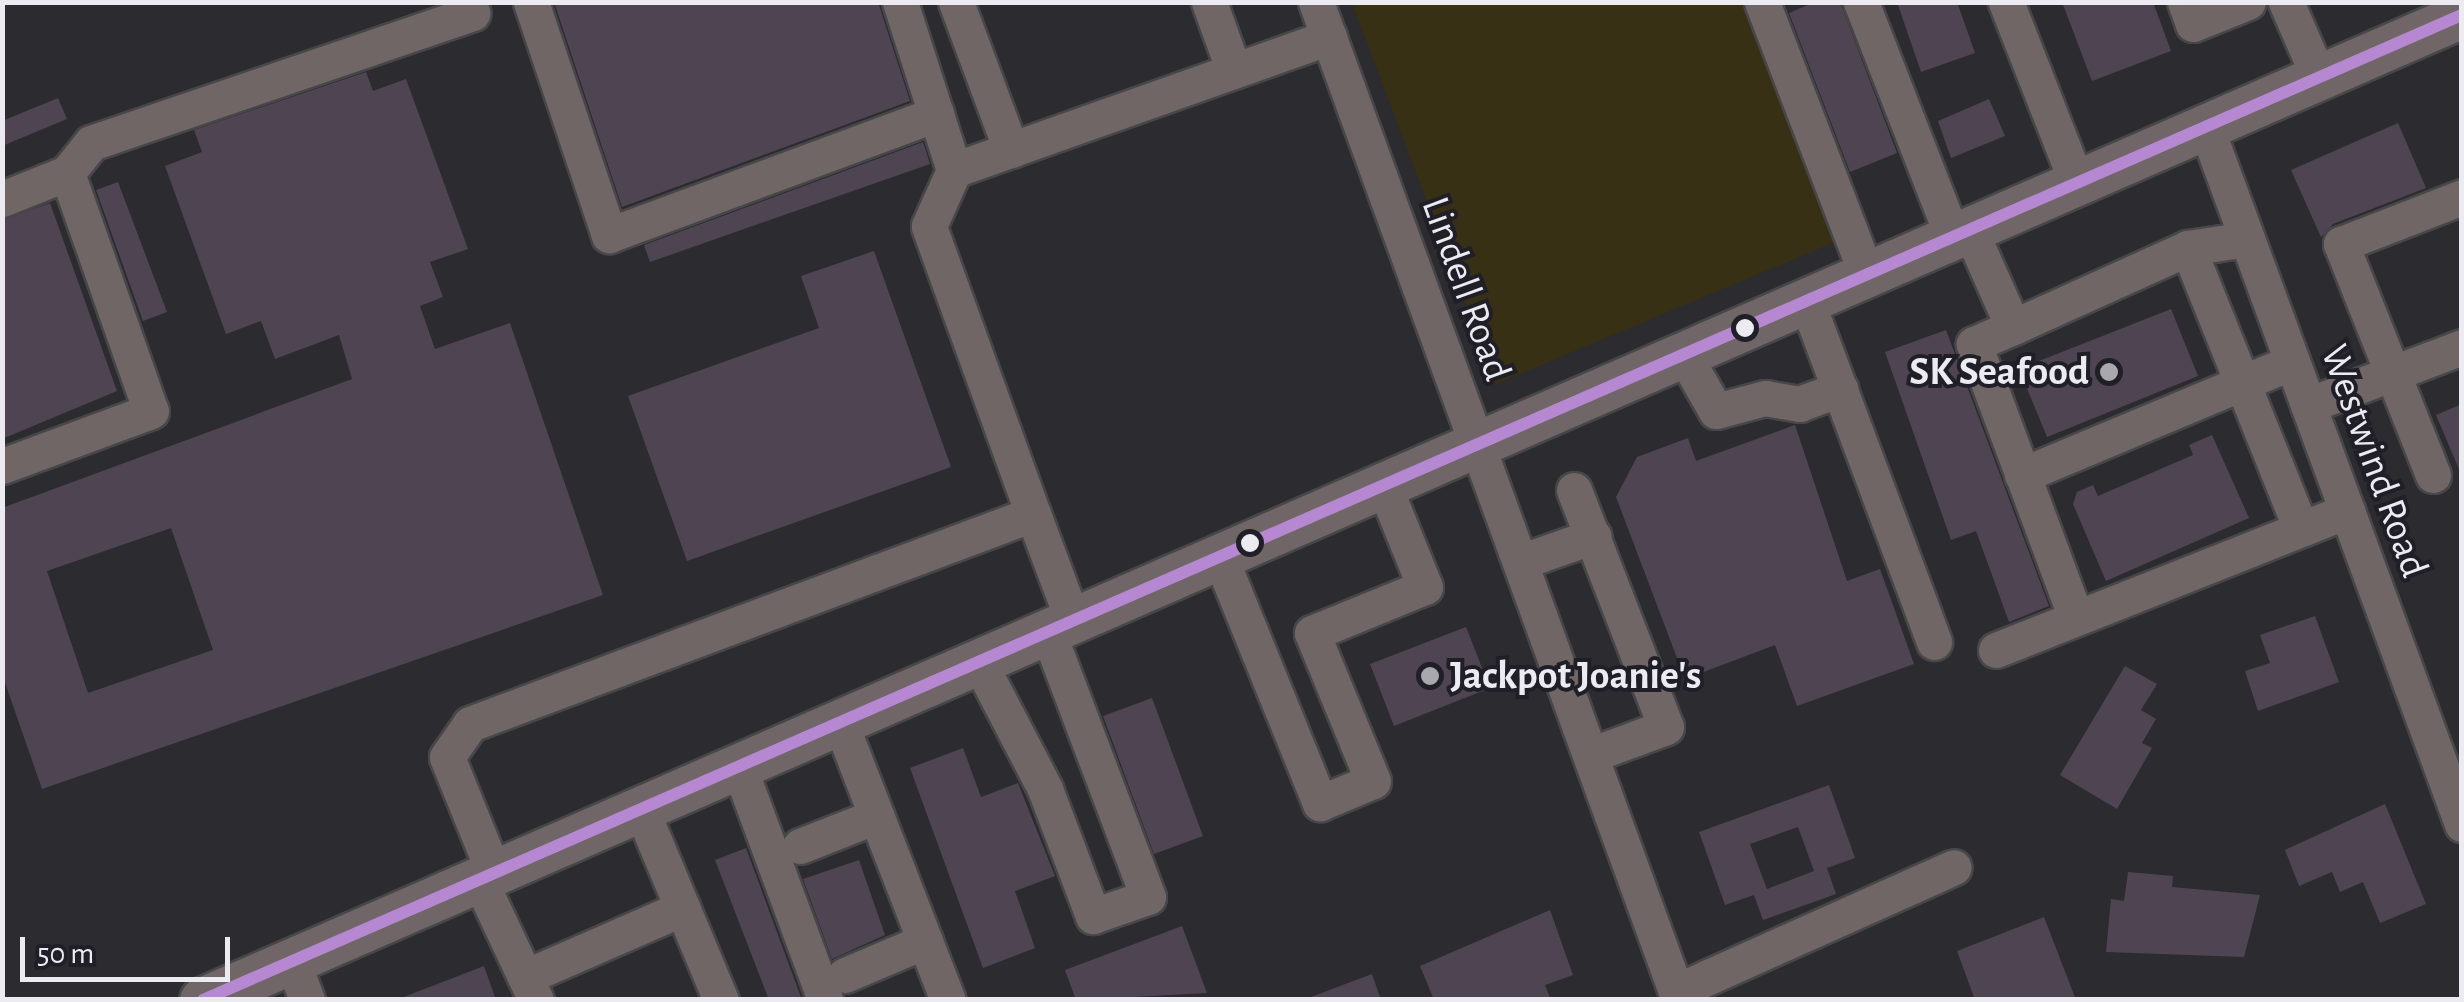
<!DOCTYPE html>
<style>
body{margin:0}
#map{position:relative;width:2464px;height:1002px;overflow:hidden;background:#2b2b30;font-family:"Alegreya Sans",sans-serif}
div>[style]{position:absolute}
[style*='--x']{left:calc(var(--x)*1px);top:calc(var(--y)*1px);width:calc(var(--w)*1px);rotate:calc(var(--a)*1deg)}
.sand>*{inset:0;background:#383015}
.building>*{inset:0;background:#4f4552}
.roads{filter:drop-shadow(2px 0 #47474a) drop-shadow(-2px 0 #47474a) drop-shadow(0 2px #47474a) drop-shadow(0 -2px #47474a)}
.minor>*{height:35px;margin:-17.5px;padding:0 17.5px;transform-origin:17.5px;border-radius:17.5px;background:#706666}
.major>*{height:45px;margin:-22.5px;padding:0 22.5px;transform-origin:22.5px;border-radius:22.5px;background:#716667}
.bus-1>*{height:12px;margin:-6px;padding:0 6px;transform-origin:6px;border-radius:6px;background:#b788d2}
.dots>*{width:28px;height:28px;translate:-50% -50%;box-sizing:border-box;border:5px solid #201f28;border-radius:50%}
span{translate:-50% -50%;white-space:nowrap;text-align:center;line-height:1.15;-webkit-text-stroke:8px #201f28;paint-order:stroke}
.street-label{font-size:40px;color:#ecebf2}
.poi-label{font-size:40px;color:#ecebf2;font-weight:700}
.right{translate:-100% -50%;text-align:right}
.left{translate:0 -50%;text-align:left}
.frame{position:absolute;inset:0;border:5px solid #ecebf2;pointer-events:none}
.scale{position:absolute;left:20px;top:937px;width:210px;height:45px;box-sizing:border-box;border:5px solid #ecebf2;border-top:0;padding-left:12px;font-size:30px;line-height:35px;white-space:nowrap;color:#ecebf2;-webkit-text-stroke:8px #201f28;paint-order:stroke}
</style>
<div id="map">
<div class="sand">
<i style="clip-path:polygon(1352px 3px,1746px 3px,1835px 242px,1496px 384px)"></i>
</div>
<div class="building">
<i style="clip-path:polygon(554px 2px,878px 2px,910px 101px,622px 207px)"></i>
<i style="clip-path:polygon(1815px 2px,1840px 2px,1897px 153px,1850px 172px,1789px 13px)"></i>
<i style="clip-path:polygon(1897px 2px,1957px 2px,1975px 53px,1921px 72px)"></i>
<i style="clip-path:polygon(2062px 2px,2153px 2px,2171px 51px,2092px 81px)"></i>
<i style="clip-path:polygon(evenodd,366px 72px,373px 91px,406px 79px,468px 249px,430px 262px,443px 297px,420px 306px,435px 349px,510px 323px,603px 595px,42px 789px,2px 674px,2px 508px,352px 379px,339px 335px,275px 359px,261px 321px,226px 334px,165px 166px,202px 152px,194px 130px,366px 72px,171px 528px,213px 650px,88px 693px,47px 571px,171px 528px)"></i>
<i style="clip-path:polygon(58px 98px,67px 119px,2px 146px,2px 121px)"></i>
<i style="clip-path:polygon(1989px 99px,2005px 136px,1951px 158px,1938px 121px)"></i>
<i style="clip-path:polygon(2398px 123px,2426px 188px,2333px 224px,2321px 237px,2291px 170px)"></i>
<i style="clip-path:polygon(923px 142px,930px 164px,650px 262px,644px 245px)"></i>
<i style="clip-path:polygon(118px 182px,167px 312px,143px 321px,96px 190px)"></i>
<i style="clip-path:polygon(50px 203px,117px 391px,2px 439px,2px 220px)"></i>
<i style="clip-path:polygon(874px 251px,951px 467px,687px 561px,628px 396px,819px 328px,801px 276px)"></i>
<i style="clip-path:polygon(2171px 309px,2198px 376px,2047px 437px,2019px 369px)"></i>
<i style="clip-path:polygon(1946px 330px,2049px 606px,2009px 622px,1976px 531px,1951px 540px,1885px 352px)"></i>
<i style="clip-path:polygon(2462px 404px,2462px 474px,2461px 474px,2436px 415px)"></i>
<i style="clip-path:polygon(1795px 425px,1847px 581px,1880px 569px,1914px 664px,1797px 706px,1775px 645px,1685px 679px,1616px 497px,1637px 457px,1688px 438px,1696px 461px)"></i>
<i style="clip-path:polygon(2212px 435px,2249px 518px,2106px 581px,2073px 504px,2077px 492px,2093px 485px,2098px 496px,2193px 455px,2189px 445px)"></i>
<i style="clip-path:polygon(2315px 616px,2339px 682px,2258px 711px,2245px 671px,2270px 663px,2260px 635px)"></i>
<i style="clip-path:polygon(1466px 627px,1490px 688px,1394px 726px,1370px 664px)"></i>
<i style="clip-path:polygon(2125px 666px,2157px 684px,2141px 710px,2156px 719px,2142px 743px,2152px 748px,2117px 809px,2060px 775px)"></i>
<i style="clip-path:polygon(1152px 698px,1203px 836px,1154px 854px,1103px 716px)"></i>
<i style="clip-path:polygon(963px 748px,981px 797px,1018px 783px,1055px 876px,1015px 891px,1035px 948px,983px 968px,910px 768px)"></i>
<i style="clip-path:polygon(evenodd,1829px 785px,1855px 858px,1827px 868px,1836px 894px,1763px 920px,1754px 895px,1725px 905px,1699px 832px,1829px 785px,1798px 827px,1814px 871px,1767px 889px,1750px 844px,1798px 827px)"></i>
<i style="clip-path:polygon(2385px 804px,2426px 904px,2380px 923px,2363px 882px,2340px 892px,2332px 872px,2299px 886px,2285px 850px)"></i>
<i style="clip-path:polygon(746px 848px,802px 1000px,769px 1000px,715px 860px)"></i>
<i style="clip-path:polygon(859px 860px,885px 935px,832px 959px,803px 879px)"></i>
<i style="clip-path:polygon(2128px 872px,2173px 876px,2172px 887px,2260px 895px,2244px 957px,2106px 952px,2111px 899px,2124px 901px)"></i>
<i style="clip-path:polygon(1550px 910px,1573px 975px,1545px 985px,1551px 1000px,1434px 1000px,1420px 966px)"></i>
<i style="clip-path:polygon(2044px 917px,2076px 1000px,1975px 1000px,1957px 951px)"></i>
<i style="clip-path:polygon(1182px 926px,1207px 993px,1076px 1000px,1065px 970px)"></i>
<i style="clip-path:polygon(484px 966px,496px 1000px,401px 1000px,401px 998px)"></i>
<i style="clip-path:polygon(1372px 974px,1381px 1000px,1311px 1000px,1311px 997px)"></i>
</div>
<div class="roads">
<div class="minor">
<i style="--x:531;--y:2;--w:246;--a:71.5"></i>
<i style="--x:609;--y:235;--w:349;--a:-20.3"></i>
<i style="--x:900;--y:2;--w:176;--a:72.2"></i>
<i style="--x:956;--y:2;--w:158;--a:69.6"></i>
<i style="--x:1209;--y:2;--w:73;--a:70.1"></i>
<i style="--x:1316;--y:2;--w:1062;--a:70.01"></i>
<i style="--x:1762;--y:2;--w:292;--a:69"></i>
<i style="--x:1861;--y:2;--w:253;--a:68.7"></i>
<i style="--x:2006;--y:2;--w:194;--a:68.6"></i>
<i style="--x:2185;--y:2;--w:23;--a:70"></i>
<i style="--x:2193;--y:24;--w:59;--a:-21.8"></i>
<i style="--x:2286;--y:2;--w:83;--a:66.5"></i>
<i style="--x:2206;--y:127;--w:743;--a:69.83"></i>
<i style="--x:67;--y:173;--w:38;--a:-51"></i>
<i style="--x:91;--y:143;--w:403;--a:-18.8"></i>
<i style="--x:2;--y:199;--w:70;--a:-21.8"></i>
<i style="--x:67;--y:173;--w:252;--a:70.6"></i>
<i style="--x:151;--y:411;--w:159;--a:159.7"></i>
<i style="--x:1970;--y:230;--w:106;--a:66.1"></i>
<i style="--x:2013;--y:327;--w:43;--a:156.4"></i>
<i style="--x:1974;--y:344;--w:292;--a:69.6"></i>
<i style="--x:2247;--y:239;--w:60;--a:171.3"></i>
<i style="--x:2188;--y:248;--w:303;--a:68.1"></i>
<i style="--x:1807;--y:302;--w:363;--a:69.5"></i>
<i style="--x:2013;--y:327;--w:192;--a:-24.3"></i>
<i style="--x:1684;--y:355;--w:64;--a:60.3"></i>
<i style="--x:1716;--y:411;--w:51;--a:-14.9"></i>
<i style="--x:1765;--y:398;--w:35;--a:10"></i>
<i style="--x:1799;--y:404;--w:44;--a:-20.1"></i>
<i style="--x:2308;--y:405;--w:165;--a:-20.6"></i>
<i style="--x:2022;--y:475;--w:293;--a:-22.7"></i>
<i style="--x:2433;--y:475;--w:249;--a:-111.7"></i>
<i style="--x:2341;--y:244;--w:130;--a:-21.2"></i>
<i style="--x:1574;--y:490;--w:254;--a:68.8"></i>
<i style="--x:1666;--y:727;--w:78;--a:159.7"></i>
<i style="--x:1033;--y:514;--w:306;--a:-109.9"></i>
<i style="--x:929;--y:226;--w:61;--a:-65.9"></i>
<i style="--x:954;--y:170;--w:398;--a:-19.5"></i>
<i style="--x:1220;--y:557;--w:266;--a:67.9"></i>
<i style="--x:1320;--y:803;--w:57;--a:-22.5"></i>
<i style="--x:1373;--y:781;--w:160;--a:-112.4"></i>
<i style="--x:1312;--y:633;--w:122;--a:-22.2"></i>
<i style="--x:1425;--y:587;--w:109;--a:-112.1"></i>
<i style="--x:1520;--y:562;--w:78;--a:-19.4"></i>
<i style="--x:1996;--y:650;--w:378;--a:-21.6"></i>
<i style="--x:979;--y:662;--w:143;--a:62.5"></i>
<i style="--x:1045;--y:789;--w:136;--a:69.3"></i>
<i style="--x:1093;--y:916;--w:58;--a:-19.1"></i>
<i style="--x:1148;--y:897;--w:283;--a:-110.7"></i>
<i style="--x:840;--y:722;--w:298;--a:68.8"></i>
<i style="--x:739;--y:767;--w:248;--a:69.7"></i>
<i style="--x:641;--y:809;--w:207;--a:67.3"></i>
<i style="--x:800;--y:846;--w:82;--a:-21.5"></i>
<i style="--x:494;--y:873;--w:125;--a:-112.1"></i>
<i style="--x:447;--y:757;--w:40;--a:-55.1"></i>
<i style="--x:470;--y:724;--w:601;--a:-20.46"></i>
<i style="--x:1033;--y:514;--w:114;--a:69.5"></i>
<i style="--x:479;--y:879;--w:134;--a:64.8"></i>
<i style="--x:292;--y:960;--w:43;--a:69.4"></i>
<i style="--x:845;--y:975;--w:87;--a:-23"></i>
<i style="--x:525;--y:977;--w:172;--a:-23.6"></i>
<i style="--x:1677;--y:991;--w:303;--a:-24.1"></i>
</div>
<div class="major">
<i style="--x:202;--y:1000;--w:2465;--a:-23.55"></i>
</div>
</div>
<div class="bus-1">
<i style="--x:203;--y:1000;--w:2464;--a:-23.56"></i>
</div>
<div class="dots">
<i style="left:1745px;top:328px;background:#ecebf2"></i>
<i style="left:2109px;top:372px;background:#a8a8ae"></i>
<i style="left:1250px;top:543px;background:#ecebf2"></i>
<i style="left:1430px;top:676px;background:#a8a8ae"></i>
</div>
<div class="street-label">
<span style="left:1466px;top:289px;rotate:70deg">Lindell Road</span>
<span style="left:2374px;top:461px;rotate:70deg">Westwind Road</span>
</div>
<div class="poi-label">
<span class="right" style="left:2089px;top:372px">SK Seafood</span>
<span class="left" style="left:1450px;top:676px">Jackpot Joanie's</span>
</div>
<div class="frame"></div>
<div class="scale">50 m</div>
</div>
